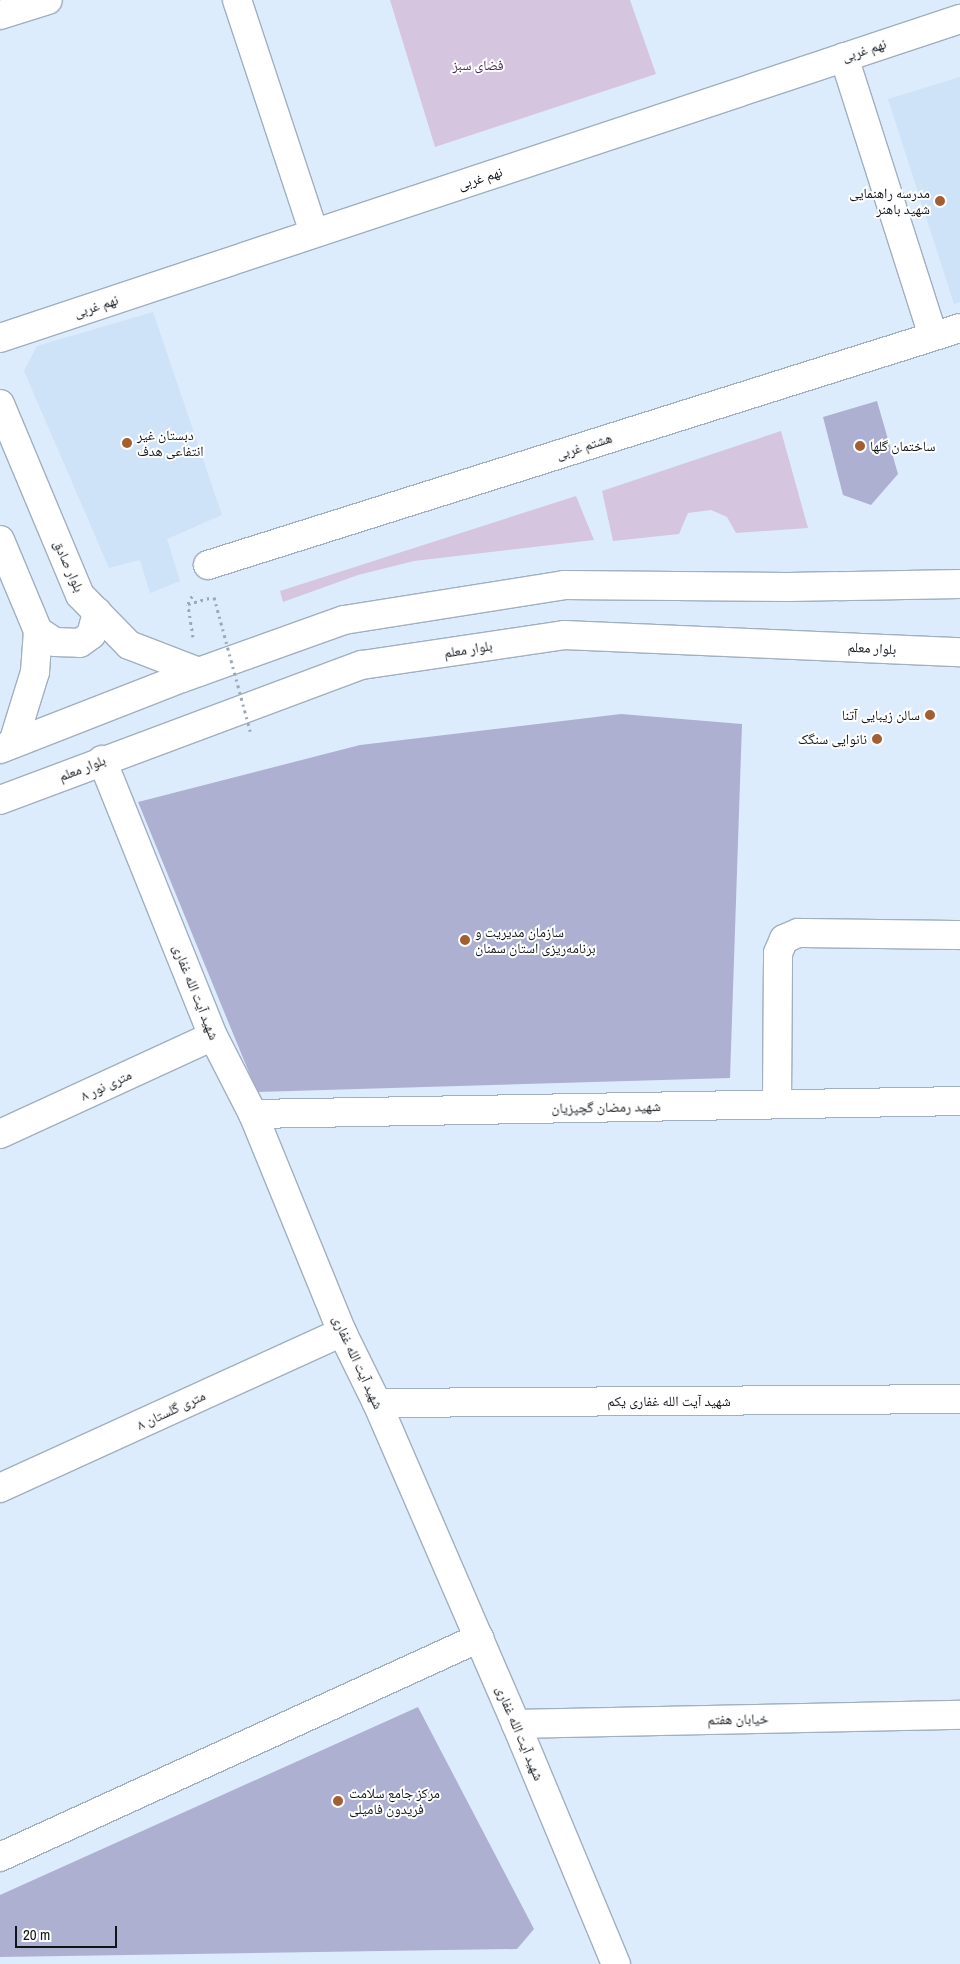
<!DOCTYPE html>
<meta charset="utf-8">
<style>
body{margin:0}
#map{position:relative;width:960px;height:1964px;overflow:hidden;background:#ddecfc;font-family:"Archivo Narrow","Noto Naskh Arabic",sans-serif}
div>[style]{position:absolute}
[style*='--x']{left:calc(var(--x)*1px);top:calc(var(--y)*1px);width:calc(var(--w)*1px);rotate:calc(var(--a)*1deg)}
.built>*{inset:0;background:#cee2f8}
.green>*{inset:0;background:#d6c5df}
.building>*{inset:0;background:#aeb0d2}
.path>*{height:3px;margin-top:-1.5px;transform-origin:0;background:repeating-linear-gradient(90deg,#9ca8b4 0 2.5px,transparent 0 6.5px)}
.roads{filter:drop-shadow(1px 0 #a1afbe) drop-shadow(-1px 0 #a1afbe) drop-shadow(0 1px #a1afbe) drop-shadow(0 -1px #a1afbe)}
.minor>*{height:28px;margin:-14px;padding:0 14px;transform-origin:14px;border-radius:14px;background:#fff}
.major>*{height:28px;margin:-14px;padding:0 14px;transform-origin:14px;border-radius:14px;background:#fff}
.path-bridge>*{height:3px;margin-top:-1.5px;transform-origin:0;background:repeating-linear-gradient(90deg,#9ca8b4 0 2.5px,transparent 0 6.5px)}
.dots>*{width:14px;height:14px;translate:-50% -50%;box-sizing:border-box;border:2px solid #fff;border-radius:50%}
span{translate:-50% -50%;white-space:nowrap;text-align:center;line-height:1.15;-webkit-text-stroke:4px #fff;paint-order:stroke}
.street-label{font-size:14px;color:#10151a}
.park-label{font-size:14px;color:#492c56}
.poi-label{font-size:14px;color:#10151a}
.right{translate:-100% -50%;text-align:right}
.left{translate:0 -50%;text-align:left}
.scale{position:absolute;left:15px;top:1926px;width:102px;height:22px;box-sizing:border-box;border:2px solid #10151a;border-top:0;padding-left:6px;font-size:15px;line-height:18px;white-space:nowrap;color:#10151a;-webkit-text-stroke:4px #fff;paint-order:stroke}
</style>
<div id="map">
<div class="built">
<i style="clip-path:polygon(960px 77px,960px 302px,954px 304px,888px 99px)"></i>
<i style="clip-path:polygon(153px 312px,222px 515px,167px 539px,180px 581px,150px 593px,140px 560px,109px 568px,24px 371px,37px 346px)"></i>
</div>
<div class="green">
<i style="clip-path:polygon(390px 0,630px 0,656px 74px,435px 147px)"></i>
<i style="clip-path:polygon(781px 431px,808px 528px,736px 533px,727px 517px,711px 510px,688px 513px,679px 534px,613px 541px,602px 491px)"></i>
<i style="clip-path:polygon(576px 496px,594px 540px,414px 561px,358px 575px,283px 602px,280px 591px)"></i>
</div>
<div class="building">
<i style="clip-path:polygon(877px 401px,898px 474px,871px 505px,843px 495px,823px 417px)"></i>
<i style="clip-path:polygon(621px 714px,742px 724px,730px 1078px,257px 1092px,138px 802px,360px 745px)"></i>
<i style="clip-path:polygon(418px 1707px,534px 1929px,517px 1949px,0 1957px,0 1895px)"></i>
</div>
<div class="path">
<i style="--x:188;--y:604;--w:22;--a:-16"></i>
<i style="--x:193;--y:637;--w:33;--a:-99"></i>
<i style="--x:188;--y:604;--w:13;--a:-63"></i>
</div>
<div class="roads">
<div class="minor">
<i style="--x:237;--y:0;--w:245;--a:71.7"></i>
<i style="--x:0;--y:15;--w:50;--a:-17.4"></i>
<i style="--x:844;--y:57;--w:293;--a:72.3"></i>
<i style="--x:0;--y:338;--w:1012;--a:-18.38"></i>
<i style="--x:0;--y:404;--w:207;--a:67.3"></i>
<i style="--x:80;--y:595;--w:70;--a:45.6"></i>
<i style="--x:129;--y:645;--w:75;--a:21.1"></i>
<i style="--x:0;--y:540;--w:99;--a:67.3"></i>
<i style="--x:38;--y:631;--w:41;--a:94.2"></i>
<i style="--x:35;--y:672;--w:74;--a:107.2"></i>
<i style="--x:208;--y:565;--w:788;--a:-17.49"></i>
<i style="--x:38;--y:631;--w:20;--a:33"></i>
<i style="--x:55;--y:642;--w:25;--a:2"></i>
<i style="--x:80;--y:643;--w:14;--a:-36"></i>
<i style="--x:91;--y:635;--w:24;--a:-75"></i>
<i style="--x:102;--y:760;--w:297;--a:68.1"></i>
<i style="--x:213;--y:1036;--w:88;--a:62.9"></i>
<i style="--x:253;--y:1114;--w:235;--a:67.8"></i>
<i style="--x:342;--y:1332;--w:79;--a:63.8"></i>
<i style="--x:377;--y:1403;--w:350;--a:66.6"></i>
<i style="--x:516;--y:1724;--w:260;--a:67.4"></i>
<i style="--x:777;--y:1103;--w:150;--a:-89.6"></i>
<i style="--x:778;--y:953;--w:15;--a:-67"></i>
<i style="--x:784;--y:939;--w:15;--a:-23"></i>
<i style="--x:798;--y:933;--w:162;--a:0.7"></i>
<i style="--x:253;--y:1114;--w:707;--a:-1.05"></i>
<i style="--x:0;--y:1134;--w:234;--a:-24.7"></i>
<i style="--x:377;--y:1403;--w:583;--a:-0.39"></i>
<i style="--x:0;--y:1488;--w:376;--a:-24.5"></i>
<i style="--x:516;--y:1724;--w:444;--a:-1.2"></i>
<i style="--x:0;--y:1857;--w:527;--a:-24.57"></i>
</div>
<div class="major">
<i style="--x:0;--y:749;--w:195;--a:-21.3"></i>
<i style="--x:182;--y:678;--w:172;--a:-19.7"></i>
<i style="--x:344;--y:620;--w:223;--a:-9"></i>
<i style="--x:564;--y:585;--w:224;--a:0.5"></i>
<i style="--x:788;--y:587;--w:172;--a:-1"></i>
<i style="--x:0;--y:800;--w:386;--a:-20.5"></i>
<i style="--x:362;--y:665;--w:204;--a:-8.4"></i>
<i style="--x:564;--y:635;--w:396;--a:2.5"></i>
</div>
</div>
<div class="path-bridge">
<i style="--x:214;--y:597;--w:142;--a:74.9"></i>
</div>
<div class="dots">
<i style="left:940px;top:201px;background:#a35e31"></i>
<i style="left:127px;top:443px;background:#a35e31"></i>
<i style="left:860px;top:446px;background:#a35e31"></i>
<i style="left:930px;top:715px;background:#a35e31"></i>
<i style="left:877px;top:739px;background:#a35e31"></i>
<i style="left:465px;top:940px;background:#a35e31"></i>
<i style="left:338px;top:1801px;background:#a35e31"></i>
</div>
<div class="street-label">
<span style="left:864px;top:50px;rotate:-18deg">نهم غربی</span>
<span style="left:480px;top:178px;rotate:-18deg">نهم غربی</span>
<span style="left:96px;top:306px;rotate:-18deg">نهم غربی</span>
<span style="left:584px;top:446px;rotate:-18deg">هشتم غربی</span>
<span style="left:69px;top:566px;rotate:66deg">بلوار صادق</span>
<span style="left:872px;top:648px;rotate:3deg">بلوار معلم</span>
<span style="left:468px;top:649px;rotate:-9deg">بلوار معلم</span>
<span style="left:82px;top:768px;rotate:-21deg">بلوار معلم</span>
<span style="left:196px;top:992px;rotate:68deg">شهید آیت الله غفاری</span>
<span style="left:106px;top:1085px;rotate:-25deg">۸ متری نور</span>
<span style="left:606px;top:1107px;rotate:-1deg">شهید رمضان گچپزیان</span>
<span style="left:358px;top:1362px;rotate:65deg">شهید آیت الله غفاری</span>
<span style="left:669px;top:1401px">شهید آیت الله غفاری یکم</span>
<span style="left:171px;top:1410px;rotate:-25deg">۸ متری گلستان</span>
<span style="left:738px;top:1719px;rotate:-1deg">خیابان هفتم</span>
<span style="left:520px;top:1733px;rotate:67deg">شهید آیت الله غفاری</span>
</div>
<div class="park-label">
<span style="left:478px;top:65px">فضای سبز</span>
</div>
<div class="poi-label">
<span class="right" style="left:930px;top:201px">مدرسه راهنمایی<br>شهید باهنر</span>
<span class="left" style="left:137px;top:443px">دبستان غیر<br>انتفاعی هدف</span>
<span class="left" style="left:870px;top:446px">ساختمان گلها</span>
<span class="right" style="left:920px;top:715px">سالن زیبایی آتنا</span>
<span class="right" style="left:867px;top:739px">نانوایی سنگک</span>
<span class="left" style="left:475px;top:940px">سازمان مدیریت و<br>برنامه‌ریزی استان سمنان</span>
<span class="left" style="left:349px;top:1801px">مرکز جامع سلامت<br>فریدون فامیلی</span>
</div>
<div class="scale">20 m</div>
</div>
